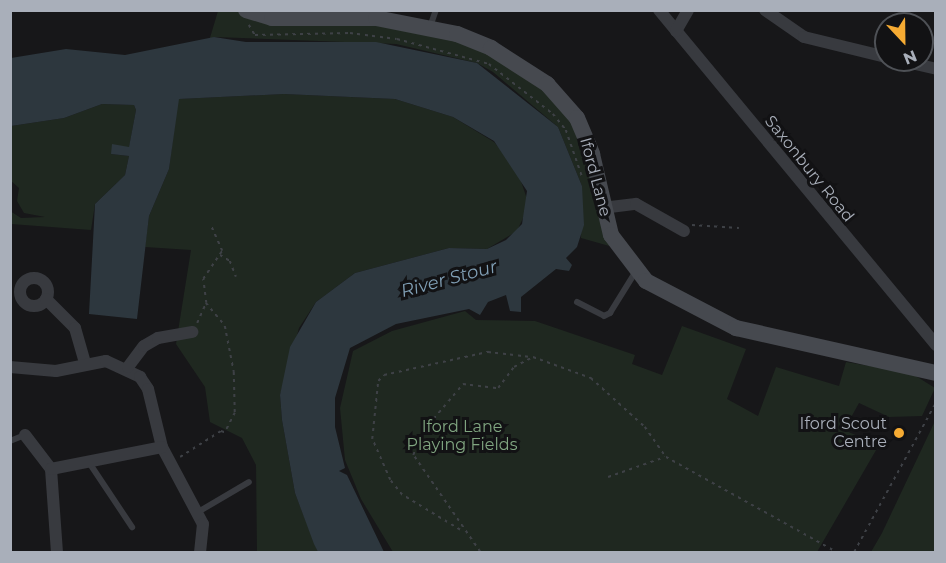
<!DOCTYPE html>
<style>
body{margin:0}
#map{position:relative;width:946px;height:563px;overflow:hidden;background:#171719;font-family:Montserrat,sans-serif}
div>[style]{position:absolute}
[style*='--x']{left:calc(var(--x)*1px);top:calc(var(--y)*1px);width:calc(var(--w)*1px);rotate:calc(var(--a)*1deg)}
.green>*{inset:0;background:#1f2820}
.water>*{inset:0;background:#2d373e}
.path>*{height:1.5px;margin-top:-0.75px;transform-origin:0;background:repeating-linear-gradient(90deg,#3e4146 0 3px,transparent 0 7.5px)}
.lane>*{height:6px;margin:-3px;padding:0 3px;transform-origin:3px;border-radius:3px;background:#383a3f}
.street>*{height:12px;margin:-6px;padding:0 6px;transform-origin:6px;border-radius:6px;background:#383a3f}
.street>.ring{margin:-6px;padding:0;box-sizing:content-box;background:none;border:12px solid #383a3f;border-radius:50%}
.secondary>*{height:16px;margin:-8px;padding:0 8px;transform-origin:8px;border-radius:8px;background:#46494f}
.dots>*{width:16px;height:16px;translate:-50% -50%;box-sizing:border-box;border:3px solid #121214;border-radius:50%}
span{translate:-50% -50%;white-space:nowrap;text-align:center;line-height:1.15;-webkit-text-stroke:6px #121214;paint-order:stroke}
.street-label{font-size:16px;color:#a9afba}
.poi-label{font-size:16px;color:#a9afba}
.right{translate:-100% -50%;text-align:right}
.park-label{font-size:16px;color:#80a580}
.water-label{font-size:18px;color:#809fb5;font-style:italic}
.frame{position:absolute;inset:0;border:12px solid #a9afba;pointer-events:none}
.north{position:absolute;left:874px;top:12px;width:60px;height:60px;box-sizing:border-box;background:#121214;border:2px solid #4e5156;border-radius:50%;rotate:158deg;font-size:16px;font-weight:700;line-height:24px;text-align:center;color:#a9afba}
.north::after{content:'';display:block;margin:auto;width:21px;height:27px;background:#f6ab33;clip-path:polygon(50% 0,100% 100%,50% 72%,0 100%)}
</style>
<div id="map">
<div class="green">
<i style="clip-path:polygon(218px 11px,339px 15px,457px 34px,565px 101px,620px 249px,581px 238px,582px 186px,558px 127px,493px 72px,477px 63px,396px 44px,214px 37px,209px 41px)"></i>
<i style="clip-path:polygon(284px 94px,395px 99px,453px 117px,494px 142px,517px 169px,529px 205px,517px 231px,487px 249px,449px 248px,355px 273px,316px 302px,299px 328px,280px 395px,282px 420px,295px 493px,318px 552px,257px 552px,256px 465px,242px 438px,210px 422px,205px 387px,176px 344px,191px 250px,145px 247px,149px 216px,169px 169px,178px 99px)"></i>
<i style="clip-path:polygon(102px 104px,134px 105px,136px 110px,129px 148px,111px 154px,129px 156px,125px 175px,95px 204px,91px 230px,11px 224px,10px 211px,21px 218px,45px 217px,24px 213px,17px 201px,19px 188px,11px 181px,11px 126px,64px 118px)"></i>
<i style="clip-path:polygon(465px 311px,476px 320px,535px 321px,635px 355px,632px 364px,662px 375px,682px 326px,746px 349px,727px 399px,758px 416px,776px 367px,839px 386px,846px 362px,911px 373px,935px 388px,922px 416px,889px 417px,859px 403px,844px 430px,879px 445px,817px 552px,393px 552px,361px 499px,345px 460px,340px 408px,353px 351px,392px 331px)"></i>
<i style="clip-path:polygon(935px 421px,935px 552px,871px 552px,882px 533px)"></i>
</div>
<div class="water">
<i style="clip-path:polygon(214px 37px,246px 42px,376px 42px,477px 63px,558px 127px,582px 186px,584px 225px,577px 247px,566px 258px,572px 265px,569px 271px,556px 269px,521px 297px,521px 312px,510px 311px,506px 295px,488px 302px,480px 315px,469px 309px,396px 324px,350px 348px,335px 398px,335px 427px,345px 468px,339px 471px,347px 475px,384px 552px,318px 552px,314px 544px,295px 493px,282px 420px,280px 395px,290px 347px,316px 302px,355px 273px,449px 248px,487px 249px,506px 240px,522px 224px,527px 191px,494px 141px,453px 117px,395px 99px,284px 94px,179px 99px,169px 169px,149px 216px,137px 319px,89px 314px,95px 204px,125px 175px,129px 156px,111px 154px,112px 144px,129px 147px,136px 110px,134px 105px,102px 104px,64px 118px,11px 126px,11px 58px,66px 49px,125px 55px)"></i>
</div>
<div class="path">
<i style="--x:249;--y:25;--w:12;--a:59"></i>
<i style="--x:255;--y:35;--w:95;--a:-1.2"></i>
<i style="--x:350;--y:33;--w:47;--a:7.3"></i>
<i style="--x:397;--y:39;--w:95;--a:15.2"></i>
<i style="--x:489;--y:64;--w:81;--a:38"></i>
<i style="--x:553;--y:114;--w:21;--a:51"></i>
<i style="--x:566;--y:130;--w:52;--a:70.9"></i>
<i style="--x:692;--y:225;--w:47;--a:3.7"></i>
<i style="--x:220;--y:255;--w:12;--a:31"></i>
<i style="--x:230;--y:261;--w:17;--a:69"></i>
<i style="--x:206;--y:303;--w:30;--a:50"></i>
<i style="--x:225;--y:326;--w:47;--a:78.9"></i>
<i style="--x:234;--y:372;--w:41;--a:88.6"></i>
<i style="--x:235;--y:413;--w:20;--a:117"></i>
<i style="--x:197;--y:323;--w:22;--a:-66"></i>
<i style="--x:206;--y:303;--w:24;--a:-97"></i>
<i style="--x:203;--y:279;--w:34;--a:-56"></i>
<i style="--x:222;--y:251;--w:27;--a:-114"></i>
<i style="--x:180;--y:457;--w:49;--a:-32.4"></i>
<i style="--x:221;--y:431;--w:6;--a:18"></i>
<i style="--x:608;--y:477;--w:60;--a:-19.3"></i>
<i style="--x:460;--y:530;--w:68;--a:-148.9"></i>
<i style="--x:402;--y:495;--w:19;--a:-129"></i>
<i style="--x:390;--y:480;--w:45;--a:-113.7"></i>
<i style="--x:372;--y:439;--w:58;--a:-84.1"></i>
<i style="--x:378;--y:381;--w:8;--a:-45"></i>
<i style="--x:384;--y:375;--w:107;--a:-12.5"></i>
<i style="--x:488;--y:352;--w:43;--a:6.6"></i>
<i style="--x:480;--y:552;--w:118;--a:-124.6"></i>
<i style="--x:413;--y:455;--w:27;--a:-66"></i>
<i style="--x:424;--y:430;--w:60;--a:-49.7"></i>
<i style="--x:463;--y:384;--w:35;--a:7"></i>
<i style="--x:498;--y:388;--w:26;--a:-53"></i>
<i style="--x:514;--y:367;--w:21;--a:-28"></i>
<i style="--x:533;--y:357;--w:62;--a:19.9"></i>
<i style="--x:591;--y:378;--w:73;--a:42.2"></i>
<i style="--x:645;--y:427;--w:37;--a:55"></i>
<i style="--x:666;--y:457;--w:196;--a:29.1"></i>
<i style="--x:854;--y:552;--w:171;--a:-61.3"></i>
</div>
<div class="lane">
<i style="--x:430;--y:27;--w:18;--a:-71"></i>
<i style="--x:577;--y:302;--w:30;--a:27"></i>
<i style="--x:604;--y:316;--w:7;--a:-27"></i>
<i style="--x:610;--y:313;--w:49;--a:-58.2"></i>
<i style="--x:10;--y:441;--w:16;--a:-22"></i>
<i style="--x:90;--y:464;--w:76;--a:56.3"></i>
<i style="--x:198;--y:512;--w:59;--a:-30.5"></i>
</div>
<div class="street">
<i style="--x:659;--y:10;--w:435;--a:50.4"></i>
<i style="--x:765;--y:10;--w:47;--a:34.7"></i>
<i style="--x:804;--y:37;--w:84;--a:13.7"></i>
<i style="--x:676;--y:31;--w:24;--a:-60"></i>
<i style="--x:898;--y:60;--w:39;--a:13"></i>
<i style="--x:602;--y:208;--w:34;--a:-7"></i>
<i style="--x:636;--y:204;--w:55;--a:29.4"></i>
<i class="ring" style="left:20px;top:278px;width:16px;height:16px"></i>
<i style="--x:46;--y:299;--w:41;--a:45"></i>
<i style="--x:75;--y:328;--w:36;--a:74"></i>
<i style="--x:10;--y:367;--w:46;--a:5"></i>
<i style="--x:56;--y:371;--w:51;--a:-11.3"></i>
<i style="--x:106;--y:361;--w:38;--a:25"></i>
<i style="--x:140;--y:377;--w:14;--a:56"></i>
<i style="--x:148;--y:389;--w:60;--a:76.4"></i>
<i style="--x:162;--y:447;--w:87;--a:62"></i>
<i style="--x:203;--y:524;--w:28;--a:96"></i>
<i style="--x:128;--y:367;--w:26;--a:-53"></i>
<i style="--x:144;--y:346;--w:16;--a:-30"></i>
<i style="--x:158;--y:338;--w:35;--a:-10"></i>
<i style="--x:25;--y:435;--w:43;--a:52.6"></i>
<i style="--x:51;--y:469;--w:83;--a:85.9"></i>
<i style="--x:51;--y:469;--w:113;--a:-11.2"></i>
</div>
<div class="secondary">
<i style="--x:246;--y:10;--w:27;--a:17"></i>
<i style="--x:272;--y:18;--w:104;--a:0"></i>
<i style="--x:376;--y:18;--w:83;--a:11.2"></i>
<i style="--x:457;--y:34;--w:37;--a:22"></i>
<i style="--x:491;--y:48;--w:67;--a:32.7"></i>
<i style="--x:547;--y:84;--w:45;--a:48.6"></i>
<i style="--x:577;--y:118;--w:39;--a:67"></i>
<i style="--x:592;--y:154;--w:83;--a:76.8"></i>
<i style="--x:611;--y:235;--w:58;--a:52.7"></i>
<i style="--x:646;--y:281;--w:102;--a:27.6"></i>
<i style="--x:736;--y:328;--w:205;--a:12.7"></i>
</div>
<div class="dots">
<i style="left:899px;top:433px;background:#f6ab33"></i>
</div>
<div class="street-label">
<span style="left:809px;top:169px;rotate:51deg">Saxonbury Road</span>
<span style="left:595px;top:177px;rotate:75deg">Iford Lane</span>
</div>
<div class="poi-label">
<span class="right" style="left:887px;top:433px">Iford Scout<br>Centre</span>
</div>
<div class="park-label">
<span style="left:462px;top:436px">Iford Lane<br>Playing Fields</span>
</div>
<div class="water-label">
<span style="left:449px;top:279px;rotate:-15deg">River Stour</span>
</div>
<div class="frame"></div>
<div class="north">N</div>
</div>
